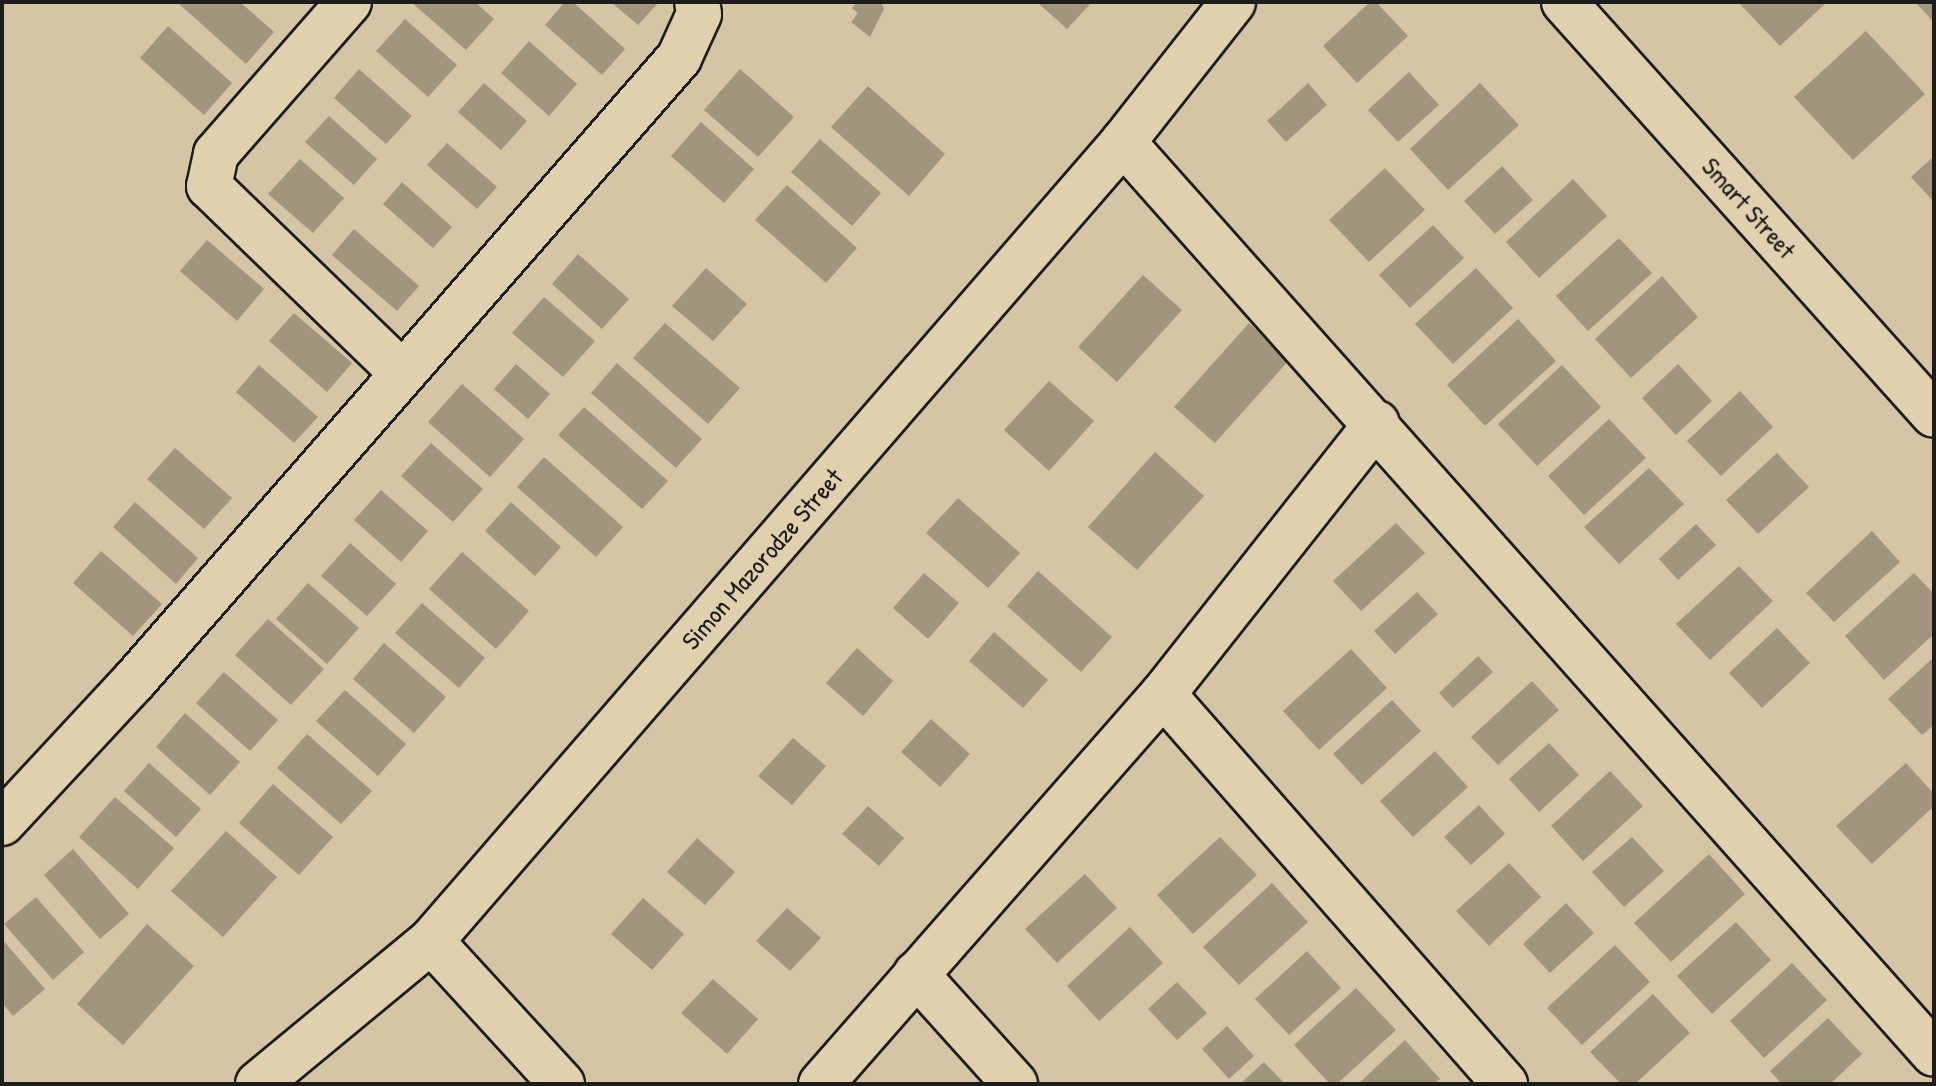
<!DOCTYPE html>
<style>
body{margin:0}
#map{position:relative;width:1936px;height:1086px;overflow:hidden;background:#d5c5a4;font-family:"Patrick Hand",sans-serif}
div>[style]{position:absolute}
[style*='--x']{left:calc(var(--x)*1px);top:calc(var(--y)*1px);width:calc(var(--w)*1px);rotate:calc(var(--a)*1deg)}
.building>*{inset:0;background:#a1957e}
.roads{filter:drop-shadow(2px 0 #1c1c1c) drop-shadow(-2px 0 #1c1c1c) drop-shadow(0 2px #1c1c1c) drop-shadow(0 -2px #1c1c1c)}
.minor>*{height:44px;margin:-22px;padding:0 22px;transform-origin:22px;border-radius:22px;background:#e1d0ad}
span{translate:-50% -50%;white-space:nowrap;text-align:center;line-height:1.15;-webkit-text-stroke:6px #e1d0ad;paint-order:stroke}
.street-label{font-size:26px;color:#1c1c1c}
.frame{position:absolute;inset:0;border:4px solid #1c1c1c;pointer-events:none}
</style>
<div id="map">
<div class="building">
<i style="clip-path:polygon(177px 2px,240px 2px,274px 32px,246px 64px)"></i>
<i style="clip-path:polygon(411px 2px,475px 2px,494px 19px,466px 50px)"></i>
<i style="clip-path:polygon(565px 2px,573px 2px,625px 49px,602px 75px,545px 25px)"></i>
<i style="clip-path:polygon(611px 2px,659px 2px,638px 25px)"></i>
<i style="clip-path:polygon(857px 2px,881px 2px,884px 9px,870px 37px,851px 22px,858px 13px,852px 8px)"></i>
<i style="clip-path:polygon(1037px 2px,1092px 2px,1067px 29px)"></i>
<i style="clip-path:polygon(1370px 2px,1376px 2px,1408px 36px,1357px 83px,1323px 46px)"></i>
<i style="clip-path:polygon(1738px 2px,1827px 2px,1780px 46px)"></i>
<i style="clip-path:polygon(1915px 2px,1934px 2px,1934px 22px)"></i>
<i style="clip-path:polygon(405px 19px,457px 65px,428px 97px,376px 51px)"></i>
<i style="clip-path:polygon(168px 26px,232px 83px,204px 115px,140px 58px)"></i>
<i style="clip-path:polygon(1866px 31px,1925px 94px,1853px 160px,1794px 97px)"></i>
<i style="clip-path:polygon(529px 41px,577px 84px,549px 116px,501px 73px)"></i>
<i style="clip-path:polygon(359px 69px,412px 116px,386px 144px,334px 98px)"></i>
<i style="clip-path:polygon(740px 69px,794px 117px,758px 157px,704px 110px)"></i>
<i style="clip-path:polygon(1409px 72px,1439px 105px,1398px 142px,1368px 110px)"></i>
<i style="clip-path:polygon(484px 83px,527px 121px,501px 150px,458px 112px)"></i>
<i style="clip-path:polygon(1308px 83px,1327px 105px,1286px 142px,1267px 121px)"></i>
<i style="clip-path:polygon(1480px 83px,1519px 125px,1448px 190px,1410px 149px)"></i>
<i style="clip-path:polygon(868px 86px,945px 154px,909px 196px,831px 127px)"></i>
<i style="clip-path:polygon(329px 116px,377px 159px,354px 185px,305px 142px)"></i>
<i style="clip-path:polygon(701px 122px,754px 169px,724px 203px,671px 156px)"></i>
<i style="clip-path:polygon(820px 139px,881px 193px,852px 226px,791px 172px)"></i>
<i style="clip-path:polygon(447px 143px,497px 187px,477px 209px,427px 165px)"></i>
<i style="clip-path:polygon(1934px 156px,1934px 202px,1911px 177px)"></i>
<i style="clip-path:polygon(300px 159px,344px 198px,313px 233px,268px 194px)"></i>
<i style="clip-path:polygon(1502px 166px,1533px 200px,1495px 234px,1464px 201px)"></i>
<i style="clip-path:polygon(1385px 168px,1425px 210px,1369px 262px,1329px 220px)"></i>
<i style="clip-path:polygon(1573px 179px,1607px 216px,1539px 278px,1506px 242px)"></i>
<i style="clip-path:polygon(402px 182px,452px 227px,433px 248px,383px 204px)"></i>
<i style="clip-path:polygon(787px 185px,857px 248px,826px 283px,755px 220px)"></i>
<i style="clip-path:polygon(1433px 225px,1464px 258px,1410px 308px,1379px 275px)"></i>
<i style="clip-path:polygon(354px 229px,419px 286px,397px 311px,332px 255px)"></i>
<i style="clip-path:polygon(1619px 238px,1652px 273px,1588px 331px,1556px 296px)"></i>
<i style="clip-path:polygon(207px 240px,264px 289px,237px 321px,180px 271px)"></i>
<i style="clip-path:polygon(578px 254px,629px 299px,602px 329px,552px 284px)"></i>
<i style="clip-path:polygon(706px 268px,747px 304px,713px 341px,672px 306px)"></i>
<i style="clip-path:polygon(1476px 268px,1513px 308px,1453px 364px,1415px 324px)"></i>
<i style="clip-path:polygon(1143px 275px,1182px 310px,1117px 382px,1078px 347px)"></i>
<i style="clip-path:polygon(1662px 276px,1698px 317px,1631px 378px,1595px 339px)"></i>
<i style="clip-path:polygon(544px 297px,595px 341px,563px 377px,512px 333px)"></i>
<i style="clip-path:polygon(294px 313px,352px 363px,327px 392px,269px 341px)"></i>
<i style="clip-path:polygon(1518px 319px,1556px 361px,1485px 426px,1447px 385px)"></i>
<i style="clip-path:polygon(665px 323px,740px 388px,708px 424px,633px 358px)"></i>
<i style="clip-path:polygon(1249px 323px,1290px 359px,1215px 443px,1174px 407px)"></i>
<i style="clip-path:polygon(617px 363px,702px 439px,676px 468px,591px 393px)"></i>
<i style="clip-path:polygon(516px 364px,550px 394px,528px 419px,494px 389px)"></i>
<i style="clip-path:polygon(1678px 364px,1712px 401px,1676px 435px,1642px 398px)"></i>
<i style="clip-path:polygon(259px 365px,318px 417px,294px 443px,236px 392px)"></i>
<i style="clip-path:polygon(1562px 365px,1601px 407px,1537px 466px,1498px 424px)"></i>
<i style="clip-path:polygon(1049px 381px,1094px 421px,1049px 471px,1004px 430px)"></i>
<i style="clip-path:polygon(462px 384px,524px 439px,490px 477px,428px 422px)"></i>
<i style="clip-path:polygon(1740px 391px,1773px 427px,1721px 476px,1687px 441px)"></i>
<i style="clip-path:polygon(584px 407px,668px 481px,642px 509px,558px 435px)"></i>
<i style="clip-path:polygon(1609px 419px,1646px 458px,1584px 515px,1548px 476px)"></i>
<i style="clip-path:polygon(431px 443px,483px 489px,453px 522px,401px 476px)"></i>
<i style="clip-path:polygon(175px 448px,232px 498px,204px 529px,147px 479px)"></i>
<i style="clip-path:polygon(1155px 452px,1204px 496px,1137px 570px,1088px 527px)"></i>
<i style="clip-path:polygon(1777px 453px,1809px 487px,1758px 534px,1726px 500px)"></i>
<i style="clip-path:polygon(544px 457px,623px 527px,596px 557px,517px 487px)"></i>
<i style="clip-path:polygon(1649px 468px,1684px 504px,1619px 564px,1584px 527px)"></i>
<i style="clip-path:polygon(381px 490px,428px 531px,401px 562px,354px 520px)"></i>
<i style="clip-path:polygon(958px 498px,1020px 553px,988px 588px,926px 533px)"></i>
<i style="clip-path:polygon(135px 502px,198px 558px,176px 584px,113px 527px)"></i>
<i style="clip-path:polygon(511px 502px,561px 547px,535px 576px,485px 531px)"></i>
<i style="clip-path:polygon(1396px 523px,1425px 553px,1361px 611px,1333px 581px)"></i>
<i style="clip-path:polygon(1696px 524px,1716px 545px,1678px 580px,1659px 559px)"></i>
<i style="clip-path:polygon(1872px 531px,1900px 562px,1834px 622px,1806px 593px)"></i>
<i style="clip-path:polygon(350px 543px,396px 584px,367px 616px,321px 576px)"></i>
<i style="clip-path:polygon(101px 551px,162px 604px,133px 636px,73px 583px)"></i>
<i style="clip-path:polygon(462px 552px,529px 611px,496px 649px,429px 589px)"></i>
<i style="clip-path:polygon(1739px 566px,1773px 601px,1710px 660px,1676px 624px)"></i>
<i style="clip-path:polygon(1038px 571px,1112px 637px,1081px 672px,1007px 606px)"></i>
<i style="clip-path:polygon(924px 573px,959px 603px,928px 639px,893px 608px)"></i>
<i style="clip-path:polygon(1914px 573px,1934px 594px,1934px 634px,1884px 680px,1845px 636px)"></i>
<i style="clip-path:polygon(308px 583px,359px 628px,327px 664px,276px 619px)"></i>
<i style="clip-path:polygon(1417px 592px,1438px 614px,1395px 654px,1374px 631px)"></i>
<i style="clip-path:polygon(422px 603px,485px 658px,459px 688px,395px 633px)"></i>
<i style="clip-path:polygon(268px 619px,324px 669px,291px 705px,235px 655px)"></i>
<i style="clip-path:polygon(1777px 628px,1810px 663px,1762px 708px,1729px 673px)"></i>
<i style="clip-path:polygon(994px 632px,1048px 680px,1023px 708px,969px 661px)"></i>
<i style="clip-path:polygon(384px 643px,446px 697px,414px 733px,353px 679px)"></i>
<i style="clip-path:polygon(857px 648px,893px 681px,863px 716px,826px 683px)"></i>
<i style="clip-path:polygon(1351px 649px,1387px 688px,1319px 750px,1283px 711px)"></i>
<i style="clip-path:polygon(1478px 656px,1493px 672px,1453px 708px,1439px 693px)"></i>
<i style="clip-path:polygon(1934px 657px,1934px 725px,1922px 735px,1888px 699px)"></i>
<i style="clip-path:polygon(224px 672px,278px 720px,250px 751px,196px 703px)"></i>
<i style="clip-path:polygon(1532px 681px,1559px 710px,1498px 765px,1471px 737px)"></i>
<i style="clip-path:polygon(345px 690px,406px 744px,378px 776px,316px 721px)"></i>
<i style="clip-path:polygon(1392px 700px,1421px 731px,1362px 785px,1333px 754px)"></i>
<i style="clip-path:polygon(185px 713px,240px 762px,210px 795px,156px 747px)"></i>
<i style="clip-path:polygon(931px 719px,970px 754px,940px 787px,901px 752px)"></i>
<i style="clip-path:polygon(307px 734px,372px 791px,341px 824px,277px 768px)"></i>
<i style="clip-path:polygon(793px 738px,826px 766px,792px 805px,758px 776px)"></i>
<i style="clip-path:polygon(1549px 743px,1579px 775px,1539px 812px,1509px 779px)"></i>
<i style="clip-path:polygon(1435px 751px,1468px 787px,1413px 837px,1380px 801px)"></i>
<i style="clip-path:polygon(149px 763px,201px 809px,176px 837px,124px 791px)"></i>
<i style="clip-path:polygon(1906px 763px,1934px 794px,1934px 806px,1872px 864px,1836px 826px)"></i>
<i style="clip-path:polygon(1610px 771px,1643px 806px,1583px 861px,1551px 826px)"></i>
<i style="clip-path:polygon(273px 784px,333px 837px,299px 875px,239px 823px)"></i>
<i style="clip-path:polygon(115px 797px,174px 848px,138px 889px,79px 837px)"></i>
<i style="clip-path:polygon(1479px 805px,1505px 834px,1471px 865px,1444px 837px)"></i>
<i style="clip-path:polygon(868px 806px,904px 838px,879px 866px,842px 834px)"></i>
<i style="clip-path:polygon(226px 831px,277px 877px,223px 937px,171px 891px)"></i>
<i style="clip-path:polygon(1220px 837px,1257px 875px,1193px 934px,1157px 895px)"></i>
<i style="clip-path:polygon(1632px 837px,1664px 871px,1624px 907px,1592px 872px)"></i>
<i style="clip-path:polygon(697px 838px,735px 872px,705px 905px,667px 872px)"></i>
<i style="clip-path:polygon(73px 849px,129px 914px,100px 939px,44px 875px)"></i>
<i style="clip-path:polygon(1709px 854px,1745px 894px,1671px 962px,1634px 923px)"></i>
<i style="clip-path:polygon(1509px 863px,1541px 897px,1489px 946px,1456px 911px)"></i>
<i style="clip-path:polygon(1085px 874px,1117px 908px,1057px 963px,1025px 929px)"></i>
<i style="clip-path:polygon(1272px 883px,1308px 922px,1239px 985px,1203px 947px)"></i>
<i style="clip-path:polygon(36px 897px,84px 952px,53px 980px,4px 924px)"></i>
<i style="clip-path:polygon(643px 898px,684px 934px,652px 970px,611px 934px)"></i>
<i style="clip-path:polygon(1566px 903px,1594px 933px,1550px 973px,1523px 944px)"></i>
<i style="clip-path:polygon(787px 908px,821px 938px,790px 971px,756px 941px)"></i>
<i style="clip-path:polygon(1736px 922px,1771px 960px,1712px 1014px,1677px 976px)"></i>
<i style="clip-path:polygon(147px 924px,194px 966px,123px 1045px,77px 1004px)"></i>
<i style="clip-path:polygon(1130px 927px,1163px 963px,1099px 1021px,1067px 986px)"></i>
<i style="clip-path:polygon(2px 939px,45px 989px,13px 1016px,2px 1003px)"></i>
<i style="clip-path:polygon(1615px 945px,1650px 982px,1582px 1045px,1547px 1008px)"></i>
<i style="clip-path:polygon(1307px 951px,1341px 988px,1289px 1035px,1255px 999px)"></i>
<i style="clip-path:polygon(1792px 963px,1827px 1000px,1764px 1058px,1730px 1021px)"></i>
<i style="clip-path:polygon(713px 979px,758px 1019px,727px 1054px,681px 1013px)"></i>
<i style="clip-path:polygon(1177px 982px,1207px 1013px,1177px 1040px,1148px 1009px)"></i>
<i style="clip-path:polygon(1356px 988px,1396px 1030px,1337px 1084px,1330px 1084px,1294px 1045px)"></i>
<i style="clip-path:polygon(1653px 994px,1690px 1033px,1635px 1084px,1621px 1084px,1590px 1052px)"></i>
<i style="clip-path:polygon(1828px 1018px,1862px 1054px,1830px 1084px,1782px 1084px,1770px 1071px)"></i>
<i style="clip-path:polygon(1227px 1026px,1254px 1056px,1229px 1079px,1202px 1049px)"></i>
<i style="clip-path:polygon(1405px 1040px,1440px 1079px,1434px 1084px,1358px 1084px)"></i>
<i style="clip-path:polygon(1264px 1062px,1285px 1084px,1240px 1084px)"></i>
</div>
<div class="roads">
<div class="minor">
<i style="--x:349;--y:2;--w:202;--a:131.2"></i>
<i style="--x:216;--y:154;--w:33;--a:102"></i>
<i style="--x:209;--y:186;--w:269;--a:44.1"></i>
<i style="--x:1564;--y:2;--w:554;--a:48.14"></i>
<i style="--x:1123;--y:142;--w:1220;--a:48.35"></i>
<i style="--x:1163;--y:694;--w:519;--a:48.75"></i>
<i style="--x:2;--y:823;--w:194;--a:-47.1"></i>
<i style="--x:134;--y:681;--w:828;--a:-48.82"></i>
<i style="--x:679;--y:58;--w:48;--a:-65.6"></i>
<i style="--x:699;--y:14;--w:12;--a:-99"></i>
<i style="--x:431;--y:941;--w:194;--a:47.5"></i>
<i style="--x:916;--y:974;--w:148;--a:48"></i>
<i style="--x:258;--y:1084;--w:224;--a:-39.6"></i>
<i style="--x:431;--y:941;--w:1057;--a:-49.1"></i>
<i style="--x:1123;--y:142;--w:178;--a:-51.8"></i>
<i style="--x:821;--y:1084;--w:519;--a:-48.75"></i>
<i style="--x:1163;--y:694;--w:345;--a:-51.7"></i>
</div>
</div>
<div class="street-label">
<span style="left:1749px;top:208px;rotate:48deg">Smart Street</span>
<span style="left:762px;top:559px;rotate:-49deg">Simon Mazorodze Street</span>
</div>
<div class="frame"></div>
</div>
